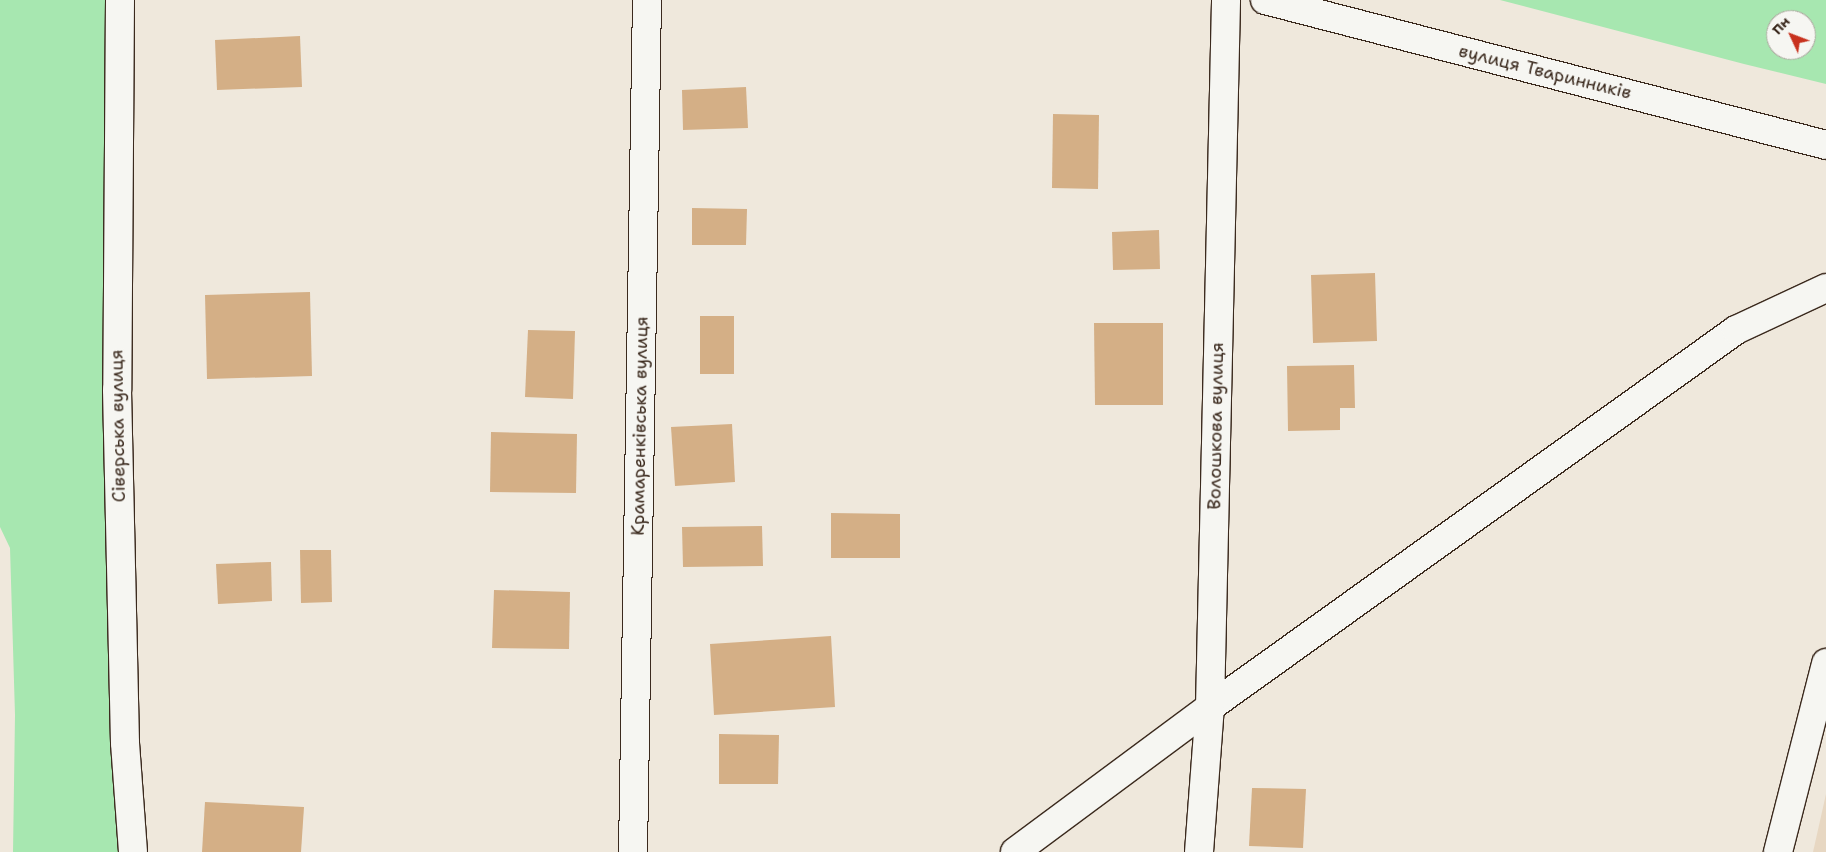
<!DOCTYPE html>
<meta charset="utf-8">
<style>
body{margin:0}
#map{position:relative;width:1826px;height:852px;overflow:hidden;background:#efe8dc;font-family:"Shantell Sans",sans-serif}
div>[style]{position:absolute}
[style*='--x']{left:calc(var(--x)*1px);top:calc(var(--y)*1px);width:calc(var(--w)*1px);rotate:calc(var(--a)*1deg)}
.built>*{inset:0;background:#e7d7c2}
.green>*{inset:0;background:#a7e7b0}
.building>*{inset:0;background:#d4af86}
.roads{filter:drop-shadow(1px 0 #3b2a1e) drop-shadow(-1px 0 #3b2a1e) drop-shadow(0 1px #3b2a1e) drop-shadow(0 -1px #3b2a1e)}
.minor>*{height:28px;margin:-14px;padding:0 14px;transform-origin:14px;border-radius:14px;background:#f6f6f2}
.major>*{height:28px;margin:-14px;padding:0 14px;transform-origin:14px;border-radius:14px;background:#f6f6f2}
span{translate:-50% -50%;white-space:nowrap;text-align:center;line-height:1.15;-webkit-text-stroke:4px #f6f6f2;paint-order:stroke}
.street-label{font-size:18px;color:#3b2a1e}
.north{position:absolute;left:1766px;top:10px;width:50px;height:50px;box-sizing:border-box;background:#f6f6f2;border:1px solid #aba49d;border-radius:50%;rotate:313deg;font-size:14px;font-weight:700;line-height:20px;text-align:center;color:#3b2a1e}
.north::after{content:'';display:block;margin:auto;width:18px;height:22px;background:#c8321e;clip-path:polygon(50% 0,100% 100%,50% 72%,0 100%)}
</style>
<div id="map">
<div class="built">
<i style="clip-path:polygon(1826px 794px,1826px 852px,1813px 852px)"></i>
</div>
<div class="green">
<i style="clip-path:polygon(0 0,120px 0,133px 852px,13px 852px,15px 715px,10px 548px,0 527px)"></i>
<i style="clip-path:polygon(evenodd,1500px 0,1826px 0,1826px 84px,1744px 64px,1500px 0,1776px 20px,1806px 20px,1806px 50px,1776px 50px,1776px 20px)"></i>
</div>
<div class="building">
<i style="clip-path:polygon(300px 36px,302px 87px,217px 90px,215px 40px)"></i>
<i style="clip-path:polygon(746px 87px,748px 128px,683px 130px,682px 90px)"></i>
<i style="clip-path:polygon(1053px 114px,1099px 115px,1098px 189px,1052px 188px)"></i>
<i style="clip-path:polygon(692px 208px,747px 209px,746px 245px,692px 245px)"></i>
<i style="clip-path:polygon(1159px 230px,1160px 269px,1113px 270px,1112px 232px)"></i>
<i style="clip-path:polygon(1375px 273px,1377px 341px,1313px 343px,1311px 275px)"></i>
<i style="clip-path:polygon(310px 292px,312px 376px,207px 379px,205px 295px)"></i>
<i style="clip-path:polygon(700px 316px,734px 316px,734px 374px,700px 374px)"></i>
<i style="clip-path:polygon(1094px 323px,1163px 323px,1163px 405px,1095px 405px)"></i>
<i style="clip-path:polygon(528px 330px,575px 331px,573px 399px,525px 397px)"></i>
<i style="clip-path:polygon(1354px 365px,1355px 408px,1340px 408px,1340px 430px,1288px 431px,1287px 366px)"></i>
<i style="clip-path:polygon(732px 424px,735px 482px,675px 486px,671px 427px)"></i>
<i style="clip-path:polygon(491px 432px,577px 434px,576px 493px,490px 492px)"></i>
<i style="clip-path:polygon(831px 513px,900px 514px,900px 558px,831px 558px)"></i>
<i style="clip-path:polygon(762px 526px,763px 566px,683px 567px,682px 527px)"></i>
<i style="clip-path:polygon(300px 550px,331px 550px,332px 602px,301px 603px)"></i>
<i style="clip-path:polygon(271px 562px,272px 601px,218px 604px,216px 564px)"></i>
<i style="clip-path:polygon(494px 590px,570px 592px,569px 649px,492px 648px)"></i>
<i style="clip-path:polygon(831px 636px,835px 707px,714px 715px,710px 644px)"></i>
<i style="clip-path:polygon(719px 734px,779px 735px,778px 784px,719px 784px)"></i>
<i style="clip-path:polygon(1252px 788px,1306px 789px,1303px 848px,1249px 846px)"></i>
<i style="clip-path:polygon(205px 802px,304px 807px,301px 852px,202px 852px)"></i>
</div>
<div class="roads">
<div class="minor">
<i style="--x:120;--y:0;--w:390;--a:90.4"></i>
<i style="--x:117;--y:390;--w:353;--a:88.7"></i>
<i style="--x:125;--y:743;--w:109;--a:85.8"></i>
<i style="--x:633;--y:852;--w:852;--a:-89.06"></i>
<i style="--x:1015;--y:852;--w:243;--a:-36.6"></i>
<i style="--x:1210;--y:707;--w:647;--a:-35.63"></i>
<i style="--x:1736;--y:330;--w:99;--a:-25"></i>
<i style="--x:1199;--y:852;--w:145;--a:-85.7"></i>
<i style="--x:1210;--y:707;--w:707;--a:-88.7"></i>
<i style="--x:1778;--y:852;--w:195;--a:-75.7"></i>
</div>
<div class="major">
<i style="--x:1265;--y:0;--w:579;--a:14.49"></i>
</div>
</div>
<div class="street-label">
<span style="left:1545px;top:72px;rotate:14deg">вулиця Тваринників</span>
<span style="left:118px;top:426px;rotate:-91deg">Сіверська вулиця</span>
<span style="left:640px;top:426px;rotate:-89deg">Крамаренківська вулиця</span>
<span style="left:1216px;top:426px;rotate:-89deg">Волошкова вулиця</span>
</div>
<div class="north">Пн</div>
</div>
